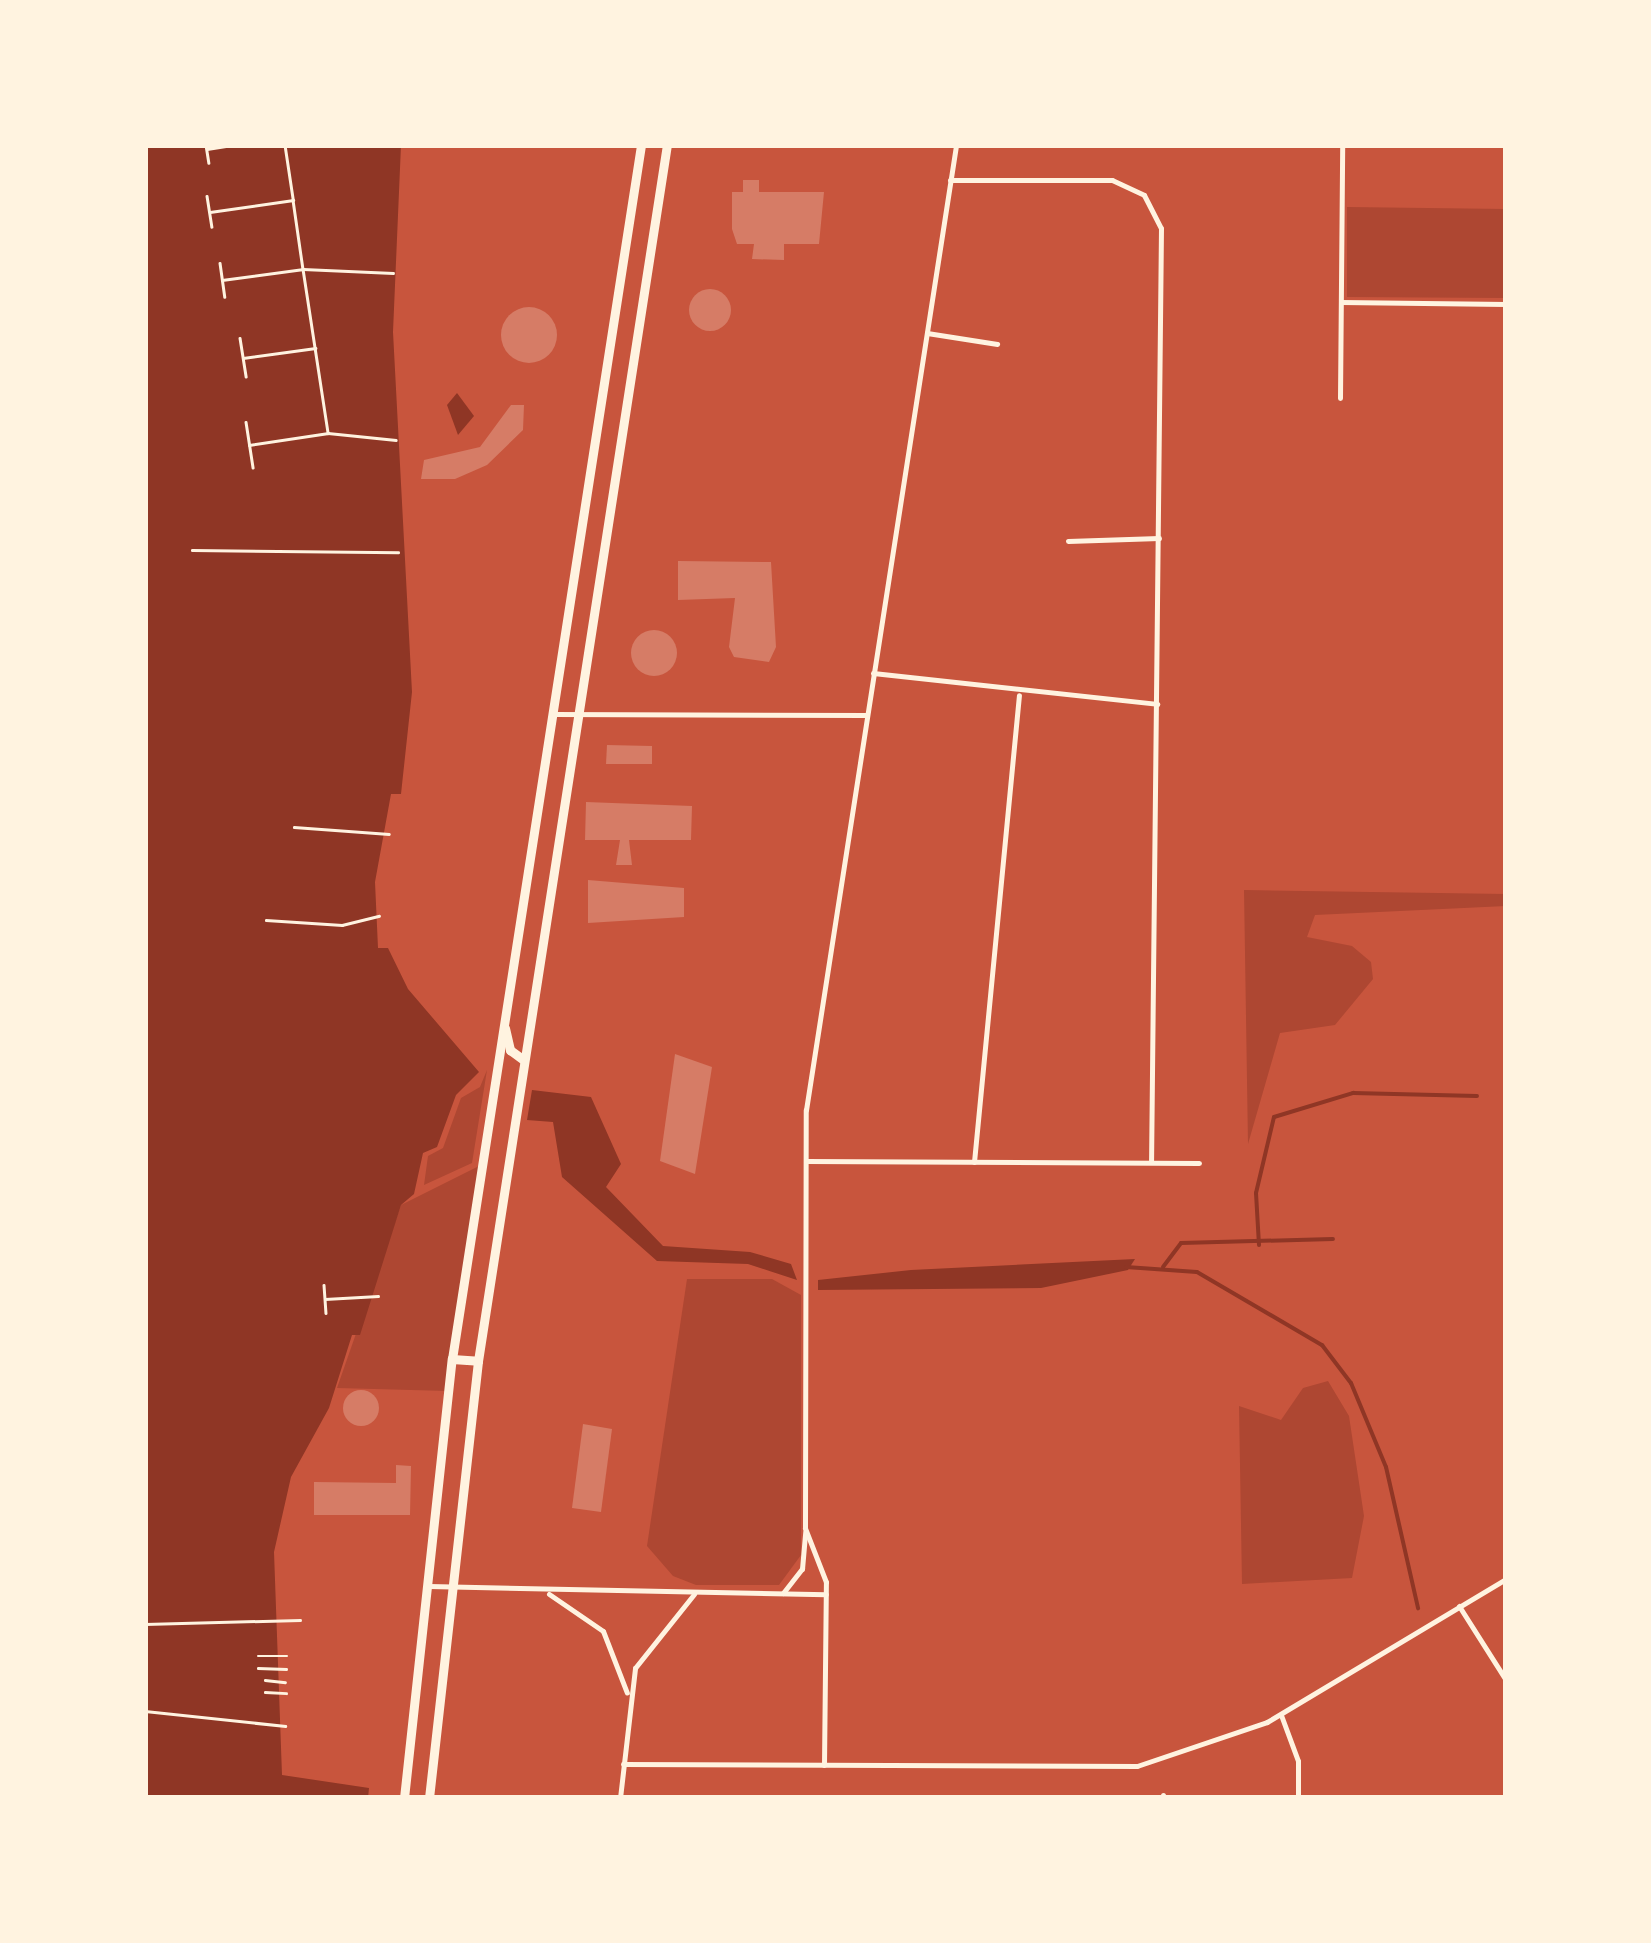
<!DOCTYPE html>
<style>
body{margin:0}
#map{position:relative;width:1651px;height:1943px;overflow:hidden;background:#c8553d;font-family:"IBM Plex Serif",serif}
div>[style]{position:absolute}
[style*='--x']{left:calc(var(--x)*1px);top:calc(var(--y)*1px);width:calc(var(--w)*1px);rotate:calc(var(--a)*1deg)}
.green>*{inset:0;background:#ae4732}
.water>*{inset:0;background:#8f3625}
.stream>*{height:4px;margin:-2px;padding:0 2px;transform-origin:2px;border-radius:2px;background:#8f3625}
.building>*{inset:0;background:#d67c66}
.round{border-radius:50%}
.path>*{height:2.5px;margin:-1.25px;padding:0 1.25px;transform-origin:1.25px;border-radius:1.25px;background:#fff3e0}
.minor>*{height:5px;margin:-2.5px;padding:0 2.5px;transform-origin:2.5px;border-radius:2.5px;background:#fff3e0}
.trunk>*{height:9px;margin:-4.5px;padding:0 4.5px;transform-origin:4.5px;border-radius:4.5px;background:#fff3e0}
span{translate:-50% -50%;white-space:nowrap;text-align:center;line-height:1.15;-webkit-text-stroke:10px #fff3e0;paint-order:stroke}
.frame{position:absolute;inset:0;border:148px solid #fff3e0;pointer-events:none}
</style>
<div id="map">
<div class="green">
<i style="clip-path:polygon(1347px 207px,1506px 209px,1506px 298px,1347px 297px)"></i>
<i style="clip-path:polygon(1244px 890px,1506px 894px,1506px 906px,1315px 915px,1307px 937px,1352px 946px,1371px 962px,1373px 979px,1335px 1025px,1280px 1033px,1248px 1144px)"></i>
<i style="clip-path:polygon(487px 1070px,472px 1163px,424px 1185px,428px 1156px,443px 1148px,461px 1098px,480px 1087px)"></i>
<i style="clip-path:polygon(481px 1165px,448px 1391px,337px 1388px,401px 1205px)"></i>
<i style="clip-path:polygon(687px 1279px,772px 1279px,801px 1295px,801px 1555px,779px 1585px,696px 1585px,673px 1576px,647px 1546px)"></i>
<i style="clip-path:polygon(1328px 1381px,1349px 1416px,1364px 1516px,1352px 1578px,1242px 1584px,1239px 1406px,1281px 1420px,1303px 1388px)"></i>
</div>
<div class="water">
<i style="clip-path:polygon(145px 145px,401px 145px,393px 332px,412px 692px,401px 794px,391px 794px,375px 882px,378px 948px,388px 948px,408px 989px,479px 1072px,456px 1095px,437px 1147px,423px 1153px,414px 1194px,401px 1205px,360px 1335px,352px 1335px,329px 1408px,291px 1477px,274px 1552px,282px 1775px,369px 1788px,368px 1798px,145px 1798px)"></i>
<i style="clip-path:polygon(457px 393px,474px 416px,458px 435px,447px 405px)"></i>
<i style="clip-path:polygon(532px 1090px,591px 1097px,621px 1164px,606px 1187px,663px 1246px,750px 1252px,791px 1264px,797px 1280px,748px 1264px,657px 1261px,562px 1177px,553px 1122px,527px 1120px)"></i>
<i style="clip-path:polygon(1135px 1259px,1128px 1270px,1041px 1288px,818px 1290px,818px 1280px,911px 1270px)"></i>
</div>
<div class="stream">
<i style="--x:1259;--y:1245;--w:52;--a:-93.3"></i>
<i style="--x:1256;--y:1193;--w:78;--a:-76.7"></i>
<i style="--x:1274;--y:1117;--w:83;--a:-16.9"></i>
<i style="--x:1353;--y:1093;--w:124;--a:1.4"></i>
<i style="--x:1126;--y:1267;--w:71;--a:4"></i>
<i style="--x:1197;--y:1272;--w:145;--a:30.3"></i>
<i style="--x:1322;--y:1345;--w:48;--a:52.7"></i>
<i style="--x:1351;--y:1383;--w:91;--a:67.4"></i>
<i style="--x:1386;--y:1467;--w:145;--a:77.2"></i>
<i style="--x:1163;--y:1267;--w:30;--a:-53"></i>
<i style="--x:1181;--y:1243;--w:152;--a:-1.5"></i>
</div>
<div class="building">
<i style="clip-path:polygon(743px 180px,759px 180px,759px 192px,824px 192px,819px 244px,784px 244px,784px 260px,752px 259px,754px 244px,737px 244px,732px 229px,732px 192px,743px 192px)"></i>
<i class="round" style="left:689px;top:289px;width:42px;height:42px"></i>
<i class="round" style="left:501px;top:307px;width:56px;height:56px"></i>
<i style="clip-path:polygon(511px 405px,524px 405px,523px 430px,487px 465px,455px 479px,421px 479px,424px 460px,480px 447px)"></i>
<i style="clip-path:polygon(678px 561px,771px 562px,776px 647px,769px 662px,734px 657px,729px 647px,735px 598px,678px 600px)"></i>
<i class="round" style="left:631px;top:630px;width:46px;height:46px"></i>
<i style="clip-path:polygon(607px 745px,652px 746px,652px 764px,606px 764px)"></i>
<i style="clip-path:polygon(586px 802px,692px 806px,691px 840px,629px 840px,632px 865px,616px 865px,620px 840px,585px 840px)"></i>
<i style="clip-path:polygon(588px 880px,684px 888px,684px 917px,588px 923px)"></i>
<i style="clip-path:polygon(675px 1054px,712px 1067px,695px 1174px,660px 1161px)"></i>
<i class="round" style="left:343px;top:1390px;width:36px;height:36px"></i>
<i style="clip-path:polygon(583px 1424px,612px 1429px,601px 1512px,572px 1508px)"></i>
<i style="clip-path:polygon(396px 1465px,411px 1466px,410px 1515px,314px 1515px,314px 1482px,396px 1483px)"></i>
</div>
<div class="path">
<i style="--x:206;--y:145;--w:18;--a:81"></i>
<i style="--x:285;--y:145;--w:54;--a:81.4"></i>
<i style="--x:207;--y:149;--w:25;--a:-9"></i>
<i style="--x:207;--y:196;--w:31;--a:81"></i>
<i style="--x:210;--y:212;--w:84;--a:-8.2"></i>
<i style="--x:293;--y:200;--w:70;--a:81.8"></i>
<i style="--x:303;--y:269;--w:90;--a:2.5"></i>
<i style="--x:220;--y:263;--w:34;--a:82"></i>
<i style="--x:222;--y:280;--w:82;--a:-7.7"></i>
<i style="--x:303;--y:269;--w:166;--a:81.3"></i>
<i style="--x:240;--y:338;--w:39;--a:81"></i>
<i style="--x:243;--y:358;--w:73;--a:-7.9"></i>
<i style="--x:246;--y:422;--w:46;--a:81.2"></i>
<i style="--x:249;--y:445;--w:80;--a:-8.6"></i>
<i style="--x:328;--y:433;--w:68;--a:5.9"></i>
<i style="--x:192;--y:550;--w:206;--a:0.6"></i>
<i style="--x:294;--y:827;--w:95;--a:4.2"></i>
<i style="--x:266;--y:920;--w:76;--a:3.8"></i>
<i style="--x:342;--y:925;--w:38;--a:-14"></i>
<i style="--x:324;--y:1285;--w:28;--a:86"></i>
<i style="--x:325;--y:1299;--w:53;--a:-3.2"></i>
<i style="--x:145;--y:1624;--w:155;--a:-1.5"></i>
<i style="--x:258;--y:1656;--w:29;--a:0"></i>
<i style="--x:258;--y:1668;--w:28;--a:2"></i>
<i style="--x:265;--y:1680;--w:20;--a:6"></i>
<i style="--x:265;--y:1692;--w:21;--a:3"></i>
<i style="--x:145;--y:1711;--w:141;--a:6.1"></i>
</div>
<div class="minor">
<i style="--x:950;--y:180;--w:162;--a:0"></i>
<i style="--x:1112;--y:180;--w:35;--a:25"></i>
<i style="--x:1144;--y:195;--w:37;--a:63"></i>
<i style="--x:1161;--y:228;--w:934;--a:90.61"></i>
<i style="--x:1341;--y:302;--w:165;--a:0.7"></i>
<i style="--x:927;--y:333;--w:71;--a:8.9"></i>
<i style="--x:1340;--y:398;--w:253;--a:-89.5"></i>
<i style="--x:1068;--y:541;--w:91;--a:-1.9"></i>
<i style="--x:873;--y:673;--w:286;--a:6.2"></i>
<i style="--x:554;--y:714;--w:312;--a:0.2"></i>
<i style="--x:806;--y:1161;--w:393;--a:0.3"></i>
<i style="--x:974;--y:1162;--w:469;--a:-84.5"></i>
<i style="--x:429;--y:1586;--w:397;--a:1.2"></i>
<i style="--x:783;--y:1593;--w:31;--a:-52"></i>
<i style="--x:802;--y:1569;--w:38;--a:-85"></i>
<i style="--x:549;--y:1594;--w:65;--a:34.4"></i>
<i style="--x:603;--y:1631;--w:66;--a:68.8"></i>
<i style="--x:1459;--y:1606;--w:88;--a:57.6"></i>
<i style="--x:1281;--y:1715;--w:49;--a:69.7"></i>
<i style="--x:1298;--y:1761;--w:37;--a:90"></i>
<i style="--x:623;--y:1764;--w:514;--a:0.22"></i>
<i style="--x:1137;--y:1766;--w:137;--a:-18.7"></i>
<i style="--x:1267;--y:1722;--w:279;--a:-30.9"></i>
<i style="--x:824;--y:1765;--w:183;--a:-89.4"></i>
<i style="--x:826;--y:1582;--w:58;--a:-111.3"></i>
<i style="--x:805;--y:1528;--w:418;--a:-89.9"></i>
<i style="--x:806;--y:1110;--w:977;--a:-81.16"></i>
<i style="--x:620;--y:1798;--w:131;--a:-83.4"></i>
<i style="--x:635;--y:1668;--w:95;--a:-51.4"></i>
<i style="--x:1163;--y:1798;--w:3;--a:-90"></i>
</div>
<div class="trunk">
<i style="--x:505;--y:1028;--w:23;--a:77"></i>
<i style="--x:510;--y:1050;--w:17;--a:36"></i>
<i style="--x:452;--y:1359;--w:26;--a:4"></i>
<i style="--x:404;--y:1798;--w:442;--a:-83.8"></i>
<i style="--x:452;--y:1359;--w:1229;--a:-81.15"></i>
<i style="--x:429;--y:1798;--w:440;--a:-83.6"></i>
<i style="--x:478;--y:1361;--w:1231;--a:-81.17"></i>
</div>
<div class="frame"></div>
</div>
